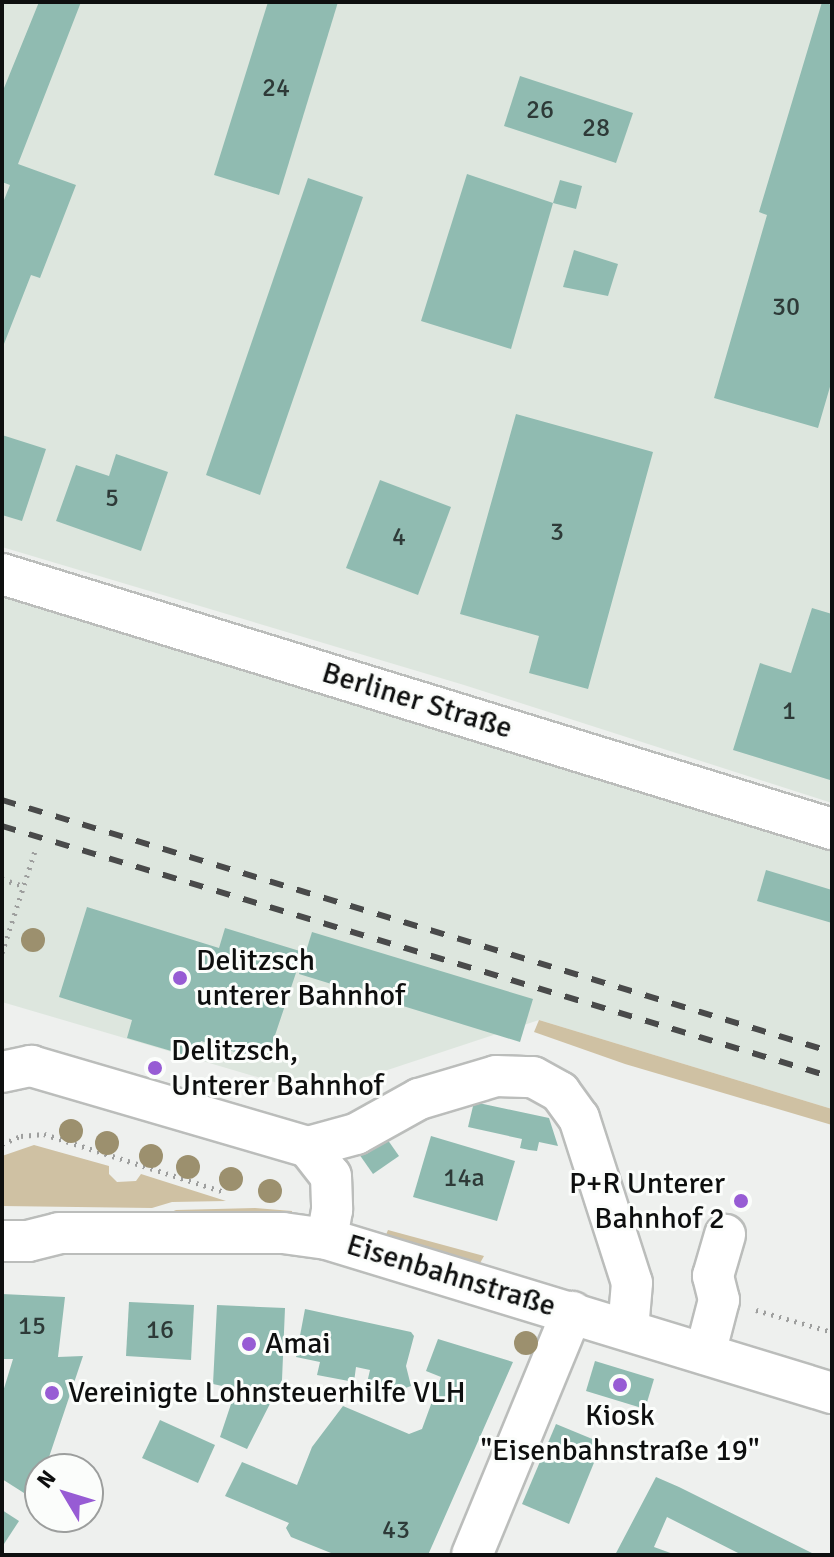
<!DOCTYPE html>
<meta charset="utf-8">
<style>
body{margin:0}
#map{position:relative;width:834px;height:1557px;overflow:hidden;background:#eef0ee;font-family:Signika,sans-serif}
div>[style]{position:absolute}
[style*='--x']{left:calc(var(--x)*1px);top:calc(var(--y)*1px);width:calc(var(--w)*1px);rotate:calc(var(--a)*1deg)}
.built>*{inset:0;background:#dde6de}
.green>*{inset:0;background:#cfc1a3}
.building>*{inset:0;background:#90bbb1}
.path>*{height:5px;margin-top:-2.5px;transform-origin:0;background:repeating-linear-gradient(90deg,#9e9f9e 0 2px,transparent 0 8px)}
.roads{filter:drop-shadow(2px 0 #bbbdbb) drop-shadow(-2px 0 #bbbdbb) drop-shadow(0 2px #bbbdbb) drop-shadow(0 -2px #bbbdbb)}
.minor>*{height:40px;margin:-20px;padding:0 20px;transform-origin:20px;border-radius:20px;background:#fff}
.rail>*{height:6px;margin-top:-3px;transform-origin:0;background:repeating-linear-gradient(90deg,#494a4a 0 14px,transparent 0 28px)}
.trees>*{width:24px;height:24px;margin:-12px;border-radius:50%;background:#9c906e}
.dots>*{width:22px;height:22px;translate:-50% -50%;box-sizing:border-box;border:4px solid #fbfdfb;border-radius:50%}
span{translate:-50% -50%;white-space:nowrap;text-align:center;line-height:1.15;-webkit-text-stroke:6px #fbfdfb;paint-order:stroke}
.number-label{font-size:26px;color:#2e3a38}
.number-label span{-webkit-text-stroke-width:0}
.street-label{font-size:30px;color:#0e0f0f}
.poi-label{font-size:30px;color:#0e0f0f}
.left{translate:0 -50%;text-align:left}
.right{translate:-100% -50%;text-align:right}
.frame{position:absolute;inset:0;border:4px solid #0e0f0f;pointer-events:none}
.north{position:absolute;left:24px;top:1453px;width:80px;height:80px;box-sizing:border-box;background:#fbfdfb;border:2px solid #9c9e9d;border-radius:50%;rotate:308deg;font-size:22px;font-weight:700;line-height:32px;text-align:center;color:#0e0f0f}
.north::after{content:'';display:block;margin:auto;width:28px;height:36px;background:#975cd4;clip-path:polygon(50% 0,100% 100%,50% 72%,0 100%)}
</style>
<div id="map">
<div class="built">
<i style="clip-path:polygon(2px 2px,832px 2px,832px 803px,464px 685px,2px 547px)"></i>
<i style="clip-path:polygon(2px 595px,832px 847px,832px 1109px,539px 1020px,315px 1094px,2px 1002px)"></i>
</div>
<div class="green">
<i style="clip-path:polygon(539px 1020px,832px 1109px,832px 1125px,625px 1064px,534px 1032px)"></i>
<i style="clip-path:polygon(34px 1145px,109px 1166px,109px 1174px,117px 1182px,136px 1181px,141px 1174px,226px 1201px,172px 1202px,152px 1208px,2px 1206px,2px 1156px)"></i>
<i style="clip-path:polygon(255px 1208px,292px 1211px,292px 1218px,164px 1215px,176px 1210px)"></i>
<i style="clip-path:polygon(388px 1230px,484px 1256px,479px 1265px,385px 1237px)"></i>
</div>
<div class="building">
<i style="clip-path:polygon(39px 2px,81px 2px,18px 164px,76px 185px,40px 278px,31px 275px,2px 349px,2px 205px,10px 185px,2px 182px,2px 93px)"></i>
<i style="clip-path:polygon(268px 2px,338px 2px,279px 195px,214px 175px)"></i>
<i style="clip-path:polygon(822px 2px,832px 5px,832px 380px,818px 428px,714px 398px,767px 215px,759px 212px)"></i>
<i style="clip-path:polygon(520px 76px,633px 113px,616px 163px,504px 126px)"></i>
<i style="clip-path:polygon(467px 174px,553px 203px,511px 349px,421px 321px)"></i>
<i style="clip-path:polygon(308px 178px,363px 197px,260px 495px,206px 475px)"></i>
<i style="clip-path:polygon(560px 180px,582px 186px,576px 209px,553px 203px)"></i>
<i style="clip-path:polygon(574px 250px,618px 264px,608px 296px,563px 287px)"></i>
<i style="clip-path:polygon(516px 414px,653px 452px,588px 689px,529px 673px,539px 636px,460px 614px)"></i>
<i style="clip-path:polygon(2px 435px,46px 449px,22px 521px,2px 515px)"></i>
<i style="clip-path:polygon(116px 454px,168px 472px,141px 551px,56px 521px,76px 465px,109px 476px)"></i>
<i style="clip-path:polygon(380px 480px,451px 507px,418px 595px,346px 568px)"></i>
<i style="clip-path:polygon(812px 608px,832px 614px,830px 780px,733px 750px,760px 663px,791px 673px)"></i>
<i style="clip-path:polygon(766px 870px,832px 890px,832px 923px,757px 901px)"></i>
<i style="clip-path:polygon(87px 907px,219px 948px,225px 928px,303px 952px,266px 1062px,201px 1041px,195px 1058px,127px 1038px,132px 1020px,59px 997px)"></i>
<i style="clip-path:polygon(312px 932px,533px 999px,520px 1042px,299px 974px)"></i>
<i style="clip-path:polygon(474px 1102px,549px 1118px,558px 1146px,539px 1142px,537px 1151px,529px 1150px,520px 1148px,522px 1139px,468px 1127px)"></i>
<i style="clip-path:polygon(385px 1136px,399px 1156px,373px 1174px,359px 1154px)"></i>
<i style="clip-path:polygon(431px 1136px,515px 1161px,497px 1221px,413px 1197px)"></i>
<i style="clip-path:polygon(2px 1294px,65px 1297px,58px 1357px,83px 1356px,45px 1469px,40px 1469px,35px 1500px,2px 1479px,2px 1395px,13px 1359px,2px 1359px)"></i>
<i style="clip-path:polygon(129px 1302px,194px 1305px,191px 1360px,126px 1356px)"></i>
<i style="clip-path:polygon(217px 1305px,285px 1308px,282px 1380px,247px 1449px,220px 1437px,236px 1389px,213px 1384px)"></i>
<i style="clip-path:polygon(305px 1309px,411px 1332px,414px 1336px,406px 1366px,411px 1386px,394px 1392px,367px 1383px,370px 1370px,356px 1367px,354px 1382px,317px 1375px,320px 1362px,296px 1357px)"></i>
<i style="clip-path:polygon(438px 1339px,513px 1362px,428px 1555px,336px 1555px,291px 1537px,286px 1528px,289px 1523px,225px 1496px,242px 1462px,297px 1485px,312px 1447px,343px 1406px,409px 1434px,422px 1429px,441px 1377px,426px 1371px)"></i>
<i style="clip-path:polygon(595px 1361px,654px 1379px,645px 1409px,586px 1391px)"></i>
<i style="clip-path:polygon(160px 1420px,215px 1445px,198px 1483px,142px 1458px)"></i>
<i style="clip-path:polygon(556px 1424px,602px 1443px,569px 1524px,522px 1504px)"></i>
<i style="clip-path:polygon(656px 1477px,679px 1487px,816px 1555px,742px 1555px,667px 1517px,654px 1547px,676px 1555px,615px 1555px)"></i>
<i style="clip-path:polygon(2px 1510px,19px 1521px,2px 1547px)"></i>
</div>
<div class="path">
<i style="--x:2;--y:879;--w:23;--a:18"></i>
<i style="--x:2;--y:953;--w:110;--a:-72.1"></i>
<i style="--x:2;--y:1144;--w:21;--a:-23"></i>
<i style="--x:21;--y:1136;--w:23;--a:-5"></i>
<i style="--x:44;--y:1134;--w:190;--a:17.8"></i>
<i style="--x:756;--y:1310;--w:79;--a:16.1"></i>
</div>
<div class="roads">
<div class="minor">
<i style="--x:2;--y:574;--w:868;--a:17.08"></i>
<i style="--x:2;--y:1072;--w:30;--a:-12"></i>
<i style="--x:31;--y:1066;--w:289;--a:16.3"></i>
<i style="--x:308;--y:1147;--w:50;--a:-15.2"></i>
<i style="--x:356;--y:1134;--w:72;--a:-29.1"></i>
<i style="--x:419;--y:1099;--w:80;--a:-16.6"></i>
<i style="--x:496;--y:1076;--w:37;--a:2"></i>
<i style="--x:533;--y:1077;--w:31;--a:29"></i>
<i style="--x:560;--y:1092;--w:32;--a:54"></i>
<i style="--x:579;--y:1118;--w:173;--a:72.2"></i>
<i style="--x:632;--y:1283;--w:47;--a:94.9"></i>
<i style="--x:308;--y:1147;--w:37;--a:52"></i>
<i style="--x:331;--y:1176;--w:34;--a:88"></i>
<i style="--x:332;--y:1210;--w:29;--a:100"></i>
<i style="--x:2;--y:1241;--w:26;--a:0"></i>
<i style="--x:28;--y:1241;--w:32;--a:-14"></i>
<i style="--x:59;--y:1233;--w:224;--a:0"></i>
<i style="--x:283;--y:1233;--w:44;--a:7.8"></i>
<i style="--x:327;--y:1239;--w:528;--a:16.96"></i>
<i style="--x:705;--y:1354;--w:56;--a:-75.5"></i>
<i style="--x:719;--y:1300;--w:25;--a:-104"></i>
<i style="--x:713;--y:1276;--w:43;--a:-73.7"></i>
<i style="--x:472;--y:1555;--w:263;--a:-67.6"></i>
</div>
</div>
<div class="rail">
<i style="--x:2;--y:800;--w:867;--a:16.89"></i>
<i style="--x:2;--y:826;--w:867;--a:16.83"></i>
</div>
<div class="trees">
<i style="left:33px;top:940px"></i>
<i style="left:71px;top:1131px"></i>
<i style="left:107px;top:1143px"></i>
<i style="left:151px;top:1156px"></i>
<i style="left:188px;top:1167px"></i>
<i style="left:231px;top:1179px"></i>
<i style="left:270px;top:1191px"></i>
<i style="left:526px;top:1343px"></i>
</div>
<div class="dots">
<i style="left:180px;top:978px;background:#975cd4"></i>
<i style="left:155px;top:1068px;background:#975cd4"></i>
<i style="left:741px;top:1201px;background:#975cd4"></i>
<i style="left:249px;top:1344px;background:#975cd4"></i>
<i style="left:620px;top:1385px;background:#975cd4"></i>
<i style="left:52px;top:1393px;background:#975cd4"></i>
</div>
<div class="number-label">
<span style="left:276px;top:89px">24</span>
<span style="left:540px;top:111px">26</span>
<span style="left:596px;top:129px">28</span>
<span style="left:786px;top:308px">30</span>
<span style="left:112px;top:499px">5</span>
<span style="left:557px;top:533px">3</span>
<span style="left:399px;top:538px">4</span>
<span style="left:789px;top:712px">1</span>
<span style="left:464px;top:1179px">14a</span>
<span style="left:32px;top:1327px">15</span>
<span style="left:160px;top:1331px">16</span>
<span style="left:396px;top:1531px">43</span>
</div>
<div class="street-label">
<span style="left:417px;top:701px;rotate:17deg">Berliner Straße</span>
<span style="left:451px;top:1276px;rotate:17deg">Eisenbahnstraße</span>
</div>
<div class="poi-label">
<span class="left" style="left:196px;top:978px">Delitzsch<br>unterer Bahnhof</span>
<span class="left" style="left:171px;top:1068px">Delitzsch,<br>Unterer Bahnhof</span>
<span class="right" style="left:725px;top:1201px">P+R Unterer<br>Bahnhof 2</span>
<span class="left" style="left:265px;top:1344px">Amai</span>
<span class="left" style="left:68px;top:1393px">Vereinigte Lohnsteuerhilfe VLH</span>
<span style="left:620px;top:1433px">Kiosk<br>"Eisenbahnstraße 19"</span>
</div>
<div class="frame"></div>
<div class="north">N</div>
</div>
